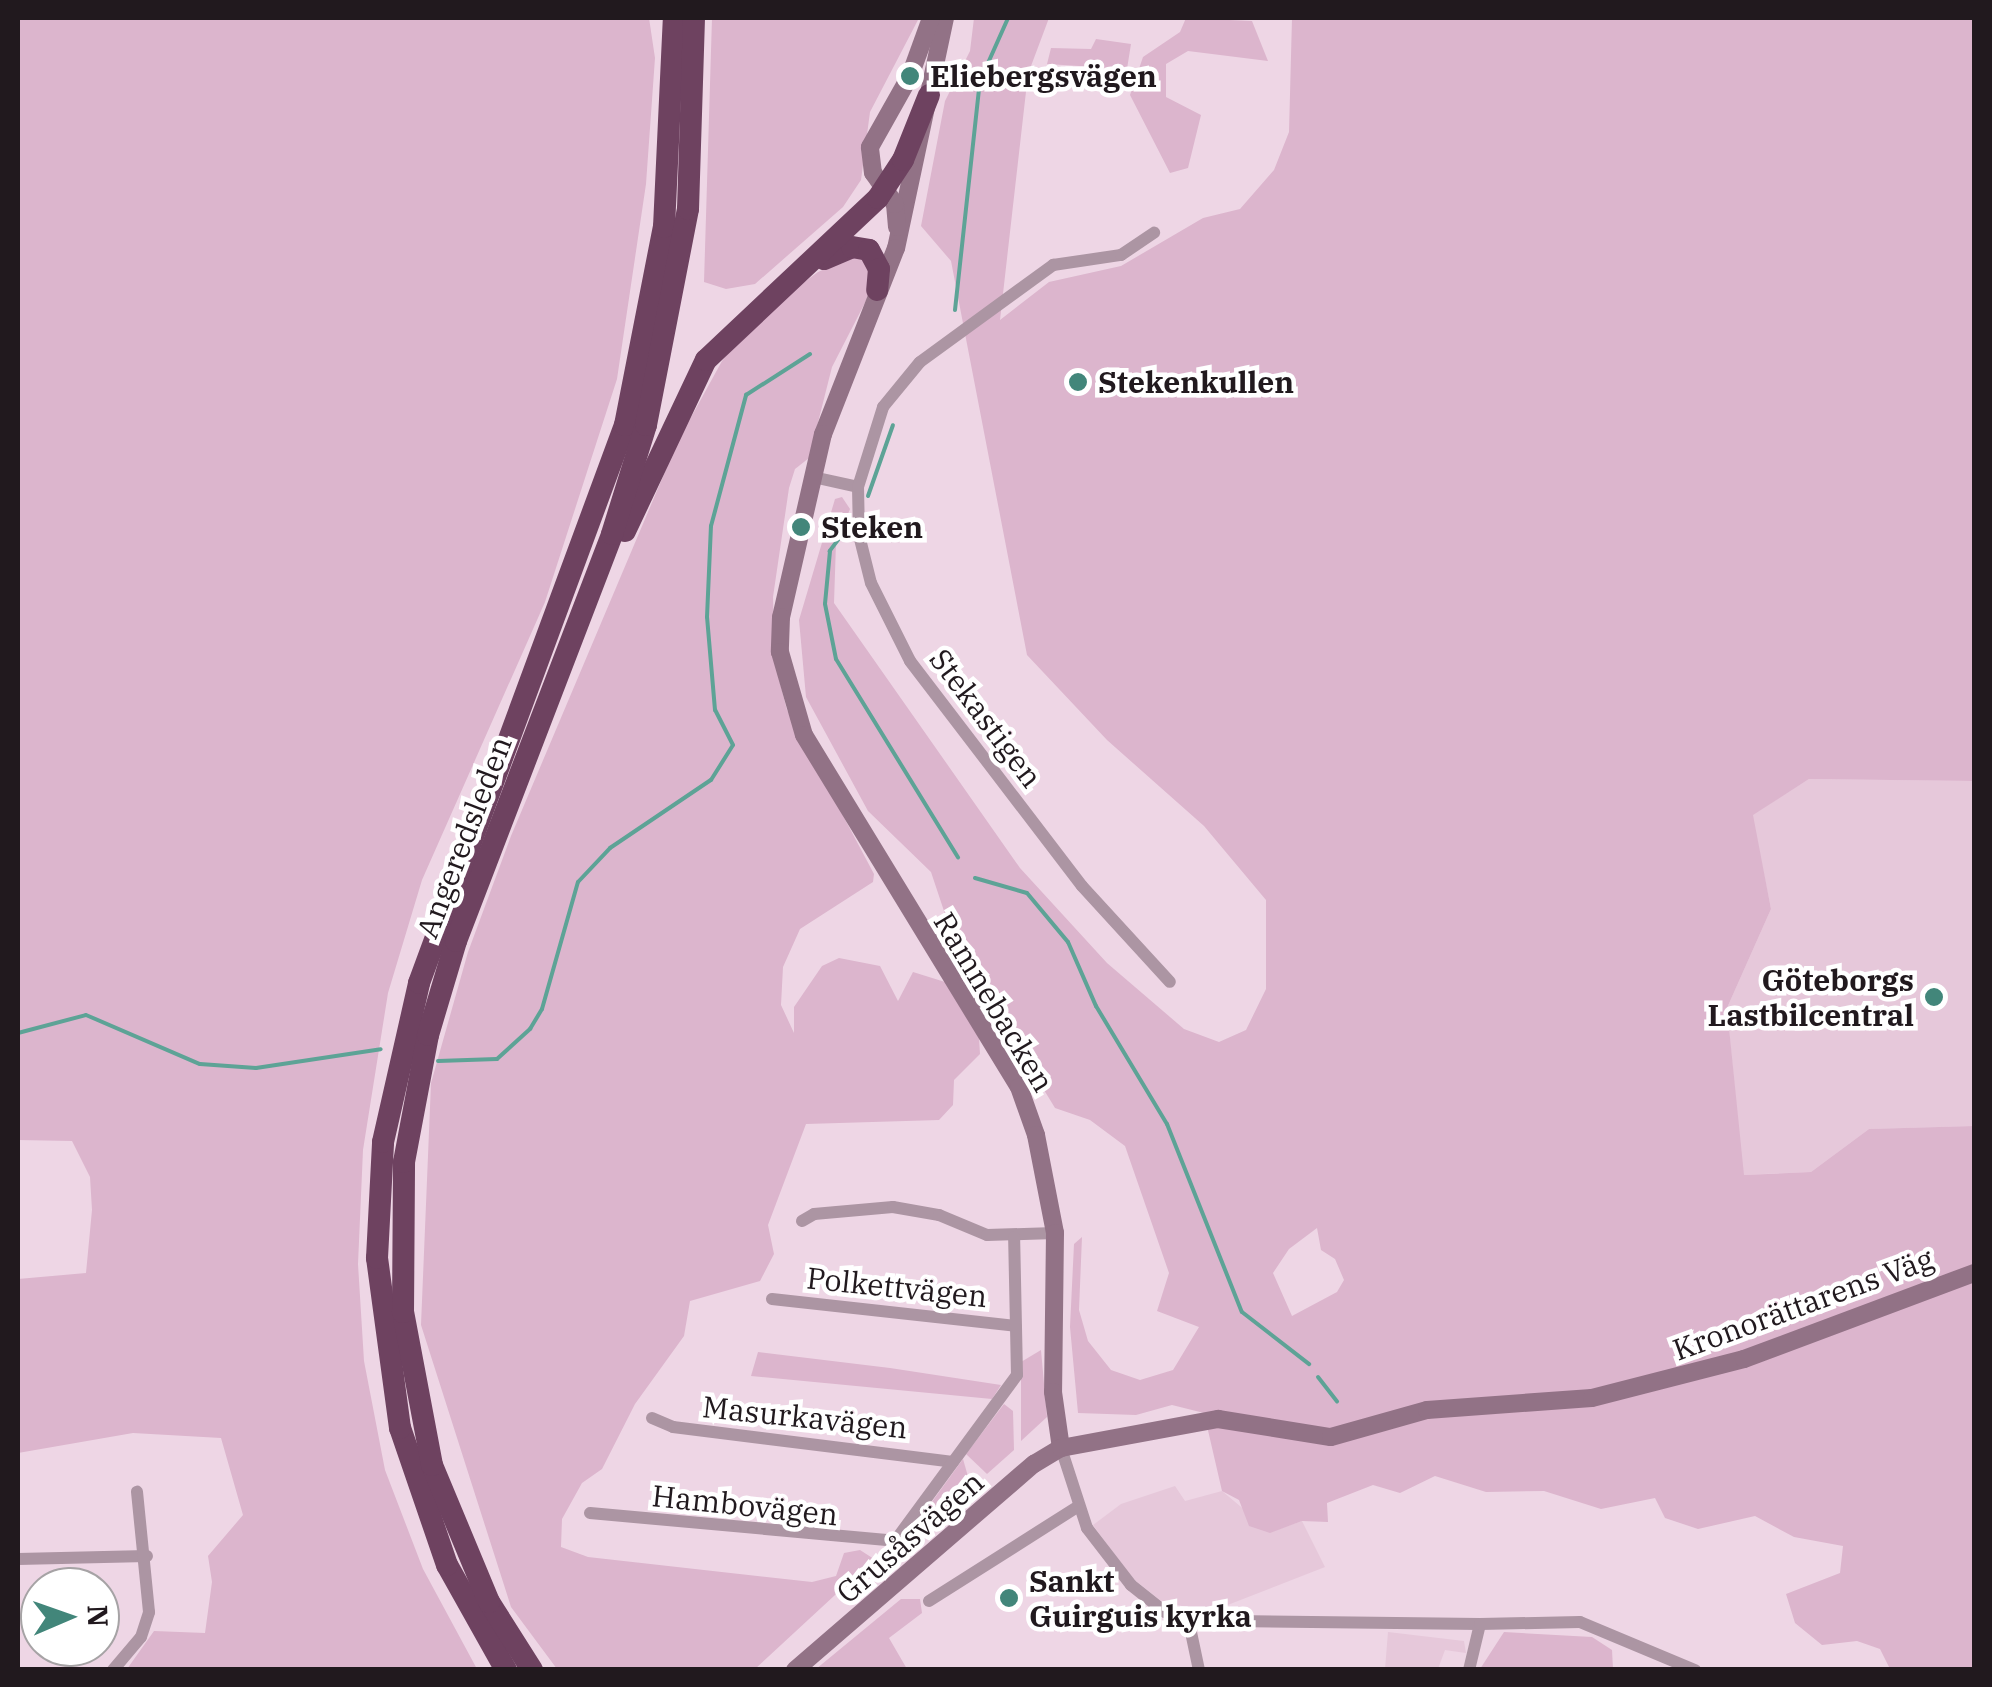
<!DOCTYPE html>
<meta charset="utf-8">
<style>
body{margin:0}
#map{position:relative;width:1992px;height:1687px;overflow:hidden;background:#eed6e5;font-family:"IBM Plex Serif",serif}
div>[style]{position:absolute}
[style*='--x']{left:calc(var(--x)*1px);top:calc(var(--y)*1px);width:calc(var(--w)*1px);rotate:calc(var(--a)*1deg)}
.built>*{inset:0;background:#e6c8da}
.green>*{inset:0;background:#dcb5cd}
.stream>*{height:4px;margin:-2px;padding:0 2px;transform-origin:2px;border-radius:2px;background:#5da396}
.street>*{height:12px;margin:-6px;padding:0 6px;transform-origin:6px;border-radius:6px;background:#ac95a3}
.secondary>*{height:18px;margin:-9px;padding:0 9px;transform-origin:9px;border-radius:9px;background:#927286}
.highway>*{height:22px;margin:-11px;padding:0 11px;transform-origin:11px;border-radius:11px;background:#6e4260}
.dots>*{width:28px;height:28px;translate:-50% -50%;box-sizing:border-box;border:5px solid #fff;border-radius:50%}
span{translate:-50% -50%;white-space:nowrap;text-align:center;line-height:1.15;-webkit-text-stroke:9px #fff;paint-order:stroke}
.poi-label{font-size:30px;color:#21191e;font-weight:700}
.left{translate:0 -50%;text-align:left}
.right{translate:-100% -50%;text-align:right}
.street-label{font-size:30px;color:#21191e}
.frame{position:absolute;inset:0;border:20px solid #21191e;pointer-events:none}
.north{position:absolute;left:20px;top:1567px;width:100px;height:100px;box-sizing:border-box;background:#fff;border:2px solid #a6a3a5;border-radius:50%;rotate:88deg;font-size:28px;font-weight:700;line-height:40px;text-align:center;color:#21191e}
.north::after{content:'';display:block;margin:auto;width:35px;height:45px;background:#42867a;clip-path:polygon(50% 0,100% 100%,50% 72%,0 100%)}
</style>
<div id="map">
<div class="built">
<i style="clip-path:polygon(1809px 779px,1974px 781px,1974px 1126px,1869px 1129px,1811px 1172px,1743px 1175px,1727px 1008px,1771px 909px,1752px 815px)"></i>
<i style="clip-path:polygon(1175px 1486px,1185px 1501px,1222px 1491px,1271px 1532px,1302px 1521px,1325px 1567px,1207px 1613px,1160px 1600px,1131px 1577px,1093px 1525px,1121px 1504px)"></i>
<i style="clip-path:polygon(1388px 1632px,1464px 1641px,1466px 1653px,1445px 1650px,1438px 1669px,1385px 1669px)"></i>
</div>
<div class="green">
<i style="clip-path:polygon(18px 18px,649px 18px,655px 58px,646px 184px,617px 379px,545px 602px,422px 880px,388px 993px,363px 1150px,358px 1264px,364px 1361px,385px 1470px,423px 1569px,477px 1669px,127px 1669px,154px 1631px,205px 1633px,212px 1582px,208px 1556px,243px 1515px,221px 1438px,133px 1433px,18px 1453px,18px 1279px,86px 1273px,92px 1210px,90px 1177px,72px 1141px,18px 1140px)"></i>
<i style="clip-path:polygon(712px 18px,919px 18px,870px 112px,861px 180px,843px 207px,755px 284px,726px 289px,704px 282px)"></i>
<i style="clip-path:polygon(evenodd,974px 18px,1049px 18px,1028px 74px,1000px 320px,1049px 282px,1121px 266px,1203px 218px,1240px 209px,1274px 170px,1289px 132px,1292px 18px,1974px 18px,1974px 781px,1809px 779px,1753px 815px,1771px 909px,1727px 1008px,1744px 1175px,1811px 1172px,1869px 1129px,1974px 1126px,1974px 1669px,1890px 1669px,1880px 1649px,1857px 1641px,1822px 1645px,1795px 1623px,1786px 1594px,1840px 1573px,1843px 1546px,1794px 1537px,1755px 1516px,1698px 1529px,1665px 1518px,1655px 1498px,1601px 1509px,1544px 1491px,1486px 1492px,1435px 1476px,1400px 1493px,1373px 1485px,1327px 1503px,1328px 1522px,1302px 1521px,1270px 1533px,1249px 1526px,1239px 1500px,1222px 1491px,1204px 1413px,1172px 1405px,1136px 1415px,1078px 1413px,1070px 1327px,1074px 1244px,1082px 1237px,1079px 1310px,1088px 1341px,1111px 1370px,1140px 1380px,1173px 1370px,1199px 1327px,1157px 1311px,1169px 1273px,1125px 1146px,1090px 1120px,1055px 1108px,955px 944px,931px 872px,868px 811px,806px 697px,799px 620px,835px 499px,842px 497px,850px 509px,836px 543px,834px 603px,1020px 868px,1107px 963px,1184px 1029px,1219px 1042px,1246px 1030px,1266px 989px,1266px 900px,1204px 826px,1107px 740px,1027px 655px,951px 261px,921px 226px,945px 101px,970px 51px,974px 18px,1317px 1228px,1321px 1250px,1335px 1259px,1344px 1280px,1337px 1292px,1292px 1316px,1273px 1273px,1289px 1249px,1317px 1228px)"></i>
<i style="clip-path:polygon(1186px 18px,1252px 21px,1268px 61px,1188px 51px,1166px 64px,1166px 97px,1201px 115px,1188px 168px,1170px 173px,1130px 95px,1143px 57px,1180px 32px)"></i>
<i style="clip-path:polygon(1096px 39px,1131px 44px,1127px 69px,1047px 64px,1051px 48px,1091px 49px)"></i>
<i style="clip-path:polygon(857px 255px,872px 268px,870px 293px,832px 367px,809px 458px,795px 469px,789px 488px,773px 597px,775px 664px,787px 710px,874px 874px,873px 882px,800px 929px,783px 967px,781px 1005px,794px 1033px,794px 1007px,822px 966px,839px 958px,880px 966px,898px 1001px,913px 972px,945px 982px,979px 1038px,980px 1054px,954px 1080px,953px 1105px,939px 1120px,806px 1124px,768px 1225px,774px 1254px,760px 1281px,690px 1301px,684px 1336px,635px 1404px,602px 1469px,582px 1483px,562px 1519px,561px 1547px,588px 1557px,812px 1582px,836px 1576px,844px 1553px,860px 1550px,874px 1559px,755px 1669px,557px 1669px,511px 1607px,421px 1325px,431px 1083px,468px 952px,511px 836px,678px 441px,722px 361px,758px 316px,818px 272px)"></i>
<i style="clip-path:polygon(1041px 1350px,1047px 1417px,1021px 1441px,1021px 1362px)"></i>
<i style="clip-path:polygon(758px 1352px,890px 1368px,1001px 1385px,992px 1399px,751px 1376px)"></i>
<i style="clip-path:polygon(1004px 1404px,1013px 1411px,1014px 1450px,987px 1474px,966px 1454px)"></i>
<i style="clip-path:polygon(963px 1459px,971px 1487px,914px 1535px,913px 1528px)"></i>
<i style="clip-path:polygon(901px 1599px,920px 1599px,922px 1613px,889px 1638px,907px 1669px,816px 1669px)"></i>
<i style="clip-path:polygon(1504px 1632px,1592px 1637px,1612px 1650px,1613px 1669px,1480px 1669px)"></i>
</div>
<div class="stream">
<i style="--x:955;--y:310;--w:230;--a:-83.8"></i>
<i style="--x:980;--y:81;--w:69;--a:-66"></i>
<i style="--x:868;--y:496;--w:75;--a:-70.6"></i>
<i style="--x:853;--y:520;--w:39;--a:127"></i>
<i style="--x:830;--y:551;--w:53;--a:95.4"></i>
<i style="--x:825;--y:604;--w:56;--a:78.7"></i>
<i style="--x:836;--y:659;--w:233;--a:58.4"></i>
<i style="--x:975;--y:878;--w:54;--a:16.1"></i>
<i style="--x:1027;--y:893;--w:64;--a:50.1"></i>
<i style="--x:1068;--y:942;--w:70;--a:66.4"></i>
<i style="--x:1096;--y:1006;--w:138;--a:59"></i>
<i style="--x:1167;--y:1124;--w:202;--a:68.3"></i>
<i style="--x:1242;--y:1312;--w:85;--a:37.8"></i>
<i style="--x:18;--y:1033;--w:70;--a:-14.8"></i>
<i style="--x:86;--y:1015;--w:124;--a:23.3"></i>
<i style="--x:200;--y:1064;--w:56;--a:4.1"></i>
<i style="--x:256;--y:1068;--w:126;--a:-8.6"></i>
<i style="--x:438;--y:1061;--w:59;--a:-1.9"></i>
<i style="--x:497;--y:1059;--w:45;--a:-42.3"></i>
<i style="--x:530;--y:1029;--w:23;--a:-59"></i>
<i style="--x:542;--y:1009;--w:132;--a:-74.2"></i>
<i style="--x:578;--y:882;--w:47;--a:-46.7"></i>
<i style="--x:610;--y:848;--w:122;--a:-34"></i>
<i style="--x:711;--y:780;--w:41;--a:-57.8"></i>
<i style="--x:733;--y:745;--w:39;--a:-117"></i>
<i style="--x:715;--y:710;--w:93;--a:-94.9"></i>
<i style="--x:707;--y:617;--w:91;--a:-87.5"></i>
<i style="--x:711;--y:526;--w:136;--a:-75"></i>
<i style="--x:746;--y:395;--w:76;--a:-32.6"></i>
<i style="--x:1318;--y:1377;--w:31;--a:52"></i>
</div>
<div class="street">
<i style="--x:813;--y:477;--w:46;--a:12.5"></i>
<i style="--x:858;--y:487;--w:48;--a:88.8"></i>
<i style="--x:859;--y:535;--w:49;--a:76"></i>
<i style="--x:871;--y:583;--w:87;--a:63.4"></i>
<i style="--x:910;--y:661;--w:283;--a:52.6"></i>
<i style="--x:1082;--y:886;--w:130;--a:47.5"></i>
<i style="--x:858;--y:487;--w:84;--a:-72.6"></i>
<i style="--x:883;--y:407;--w:58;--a:-50.6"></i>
<i style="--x:920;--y:362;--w:165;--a:-36.1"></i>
<i style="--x:1053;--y:265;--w:69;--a:-8.4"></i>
<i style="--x:1121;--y:255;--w:40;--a:-34"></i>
<i style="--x:802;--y:1221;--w:14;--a:-30"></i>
<i style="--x:814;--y:1214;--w:79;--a:-5.1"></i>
<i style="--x:893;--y:1207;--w:47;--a:9.9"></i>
<i style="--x:939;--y:1215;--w:52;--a:22.6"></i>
<i style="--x:987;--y:1235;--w:68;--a:-1.7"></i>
<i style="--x:772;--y:1299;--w:245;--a:6.3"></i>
<i style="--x:652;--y:1418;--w:23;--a:23"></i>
<i style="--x:673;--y:1427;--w:282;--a:7.1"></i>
<i style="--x:1061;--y:1448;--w:84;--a:72"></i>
<i style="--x:1087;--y:1528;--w:72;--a:52.3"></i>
<i style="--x:1131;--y:1585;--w:43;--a:38.5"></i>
<i style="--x:1165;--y:1612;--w:69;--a:7.5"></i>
<i style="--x:1233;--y:1621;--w:247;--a:0.7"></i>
<i style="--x:1480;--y:1624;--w:47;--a:103.4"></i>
<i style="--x:590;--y:1513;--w:306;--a:5.2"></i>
<i style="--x:895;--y:1541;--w:206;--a:-53.7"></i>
<i style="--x:1017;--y:1375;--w:138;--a:-91.2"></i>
<i style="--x:18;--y:1559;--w:129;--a:-1.3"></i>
<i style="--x:929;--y:1601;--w:175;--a:-32.4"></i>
<i style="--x:1188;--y:1618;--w:53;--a:78.1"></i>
<i style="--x:1480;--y:1624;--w:100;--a:-1.1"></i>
<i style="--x:1580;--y:1622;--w:125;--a:22.7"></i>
<i style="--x:113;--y:1670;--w:43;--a:-49.7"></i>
<i style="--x:141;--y:1637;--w:26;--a:-72"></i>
<i style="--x:149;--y:1612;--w:121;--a:-95.7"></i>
</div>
<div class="secondary">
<i style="--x:945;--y:18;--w:235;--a:102"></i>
<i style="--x:896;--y:248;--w:200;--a:111.4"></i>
<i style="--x:823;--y:434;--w:188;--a:102.9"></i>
<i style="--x:781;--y:617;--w:35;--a:92"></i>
<i style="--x:780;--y:652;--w:86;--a:73.9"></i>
<i style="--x:804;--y:735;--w:412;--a:58.6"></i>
<i style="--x:1019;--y:1087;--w:51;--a:70.5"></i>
<i style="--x:1036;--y:1135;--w:100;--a:79"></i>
<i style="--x:1055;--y:1233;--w:159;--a:90.7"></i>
<i style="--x:1053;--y:1392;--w:57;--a:81.9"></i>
<i style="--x:897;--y:227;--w:23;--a:-95"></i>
<i style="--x:895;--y:204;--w:38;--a:-125"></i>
<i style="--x:873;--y:173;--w:26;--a:-97"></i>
<i style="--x:870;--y:147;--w:81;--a:-60.6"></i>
<i style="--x:910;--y:76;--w:62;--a:-70.1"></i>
<i style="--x:795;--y:1670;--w:316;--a:-40.8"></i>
<i style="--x:1034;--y:1464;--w:31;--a:-31"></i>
<i style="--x:1061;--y:1448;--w:160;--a:-10.5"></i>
<i style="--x:1218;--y:1419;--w:114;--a:9.1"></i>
<i style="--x:1331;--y:1437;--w:100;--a:-15.7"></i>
<i style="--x:1427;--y:1410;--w:165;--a:-4.2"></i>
<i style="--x:1592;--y:1398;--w:157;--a:-14.4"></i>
<i style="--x:1744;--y:1359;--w:246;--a:-20.5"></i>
</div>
<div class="highway">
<i style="--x:824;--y:259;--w:30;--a:-23"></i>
<i style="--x:852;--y:247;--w:17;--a:10"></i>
<i style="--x:869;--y:250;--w:21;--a:62"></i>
<i style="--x:879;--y:269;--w:21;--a:95"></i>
<i style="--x:625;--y:531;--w:189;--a:-64.7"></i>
<i style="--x:706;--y:360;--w:236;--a:-43.3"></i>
<i style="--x:878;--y:198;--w:45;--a:-56.7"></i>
<i style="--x:903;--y:160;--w:70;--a:-68.2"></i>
<i style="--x:506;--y:1670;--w:120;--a:-119.3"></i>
<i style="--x:447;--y:1565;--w:145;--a:-108.9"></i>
<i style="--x:400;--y:1428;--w:172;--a:-97.7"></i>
<i style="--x:377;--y:1258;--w:116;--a:-87"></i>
<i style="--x:383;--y:1142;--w:163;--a:-77.2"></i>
<i style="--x:419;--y:983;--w:595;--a:-69.74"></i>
<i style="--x:625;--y:425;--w:202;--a:-78.9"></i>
<i style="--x:664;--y:227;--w:209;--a:-87.3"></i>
<i style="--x:532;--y:1670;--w:80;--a:-122.3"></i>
<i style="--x:489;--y:1602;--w:148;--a:-112.6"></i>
<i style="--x:432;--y:1465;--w:156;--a:-100.7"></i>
<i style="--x:403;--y:1312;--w:150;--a:-89.6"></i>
<i style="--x:404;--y:1162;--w:129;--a:-79.3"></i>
<i style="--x:428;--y:1035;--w:98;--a:-73.4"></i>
<i style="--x:456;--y:941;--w:436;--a:-69"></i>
<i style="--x:612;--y:534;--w:114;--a:-72.7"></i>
<i style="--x:646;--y:425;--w:220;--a:-79"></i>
<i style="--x:688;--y:209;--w:191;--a:-88.2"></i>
</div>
<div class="dots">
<i style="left:910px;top:76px;background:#42867a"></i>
<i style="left:1078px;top:382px;background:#42867a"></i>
<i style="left:801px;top:527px;background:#42867a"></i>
<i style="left:1934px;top:997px;background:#42867a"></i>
<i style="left:1009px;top:1598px;background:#42867a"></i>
</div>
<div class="poi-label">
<span class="left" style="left:930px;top:76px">Eliebergsvägen</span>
<span class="left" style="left:1098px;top:382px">Stekenkullen</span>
<span class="left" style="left:821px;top:527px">Steken</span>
<span class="right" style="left:1914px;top:997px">Göteborgs<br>Lastbilcentral</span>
<span class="left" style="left:1029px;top:1598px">Sankt<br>Guirguis kyrka</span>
</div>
<div class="street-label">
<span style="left:986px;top:718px;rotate:53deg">Stekastigen</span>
<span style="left:464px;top:837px;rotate:-69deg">Angeredsleden</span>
<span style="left:994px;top:1002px;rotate:59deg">Ramnebacken</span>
<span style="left:897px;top:1287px;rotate:6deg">Polkettvägen</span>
<span style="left:1803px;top:1304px;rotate:-20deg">Kronorättarens Väg</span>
<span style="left:805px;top:1417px;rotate:6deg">Masurkavägen</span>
<span style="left:745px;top:1505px;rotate:6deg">Hambovägen</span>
<span style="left:910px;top:1537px;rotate:-41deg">Grusåsvägen</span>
</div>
<div class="frame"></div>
<div class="north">N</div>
</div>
